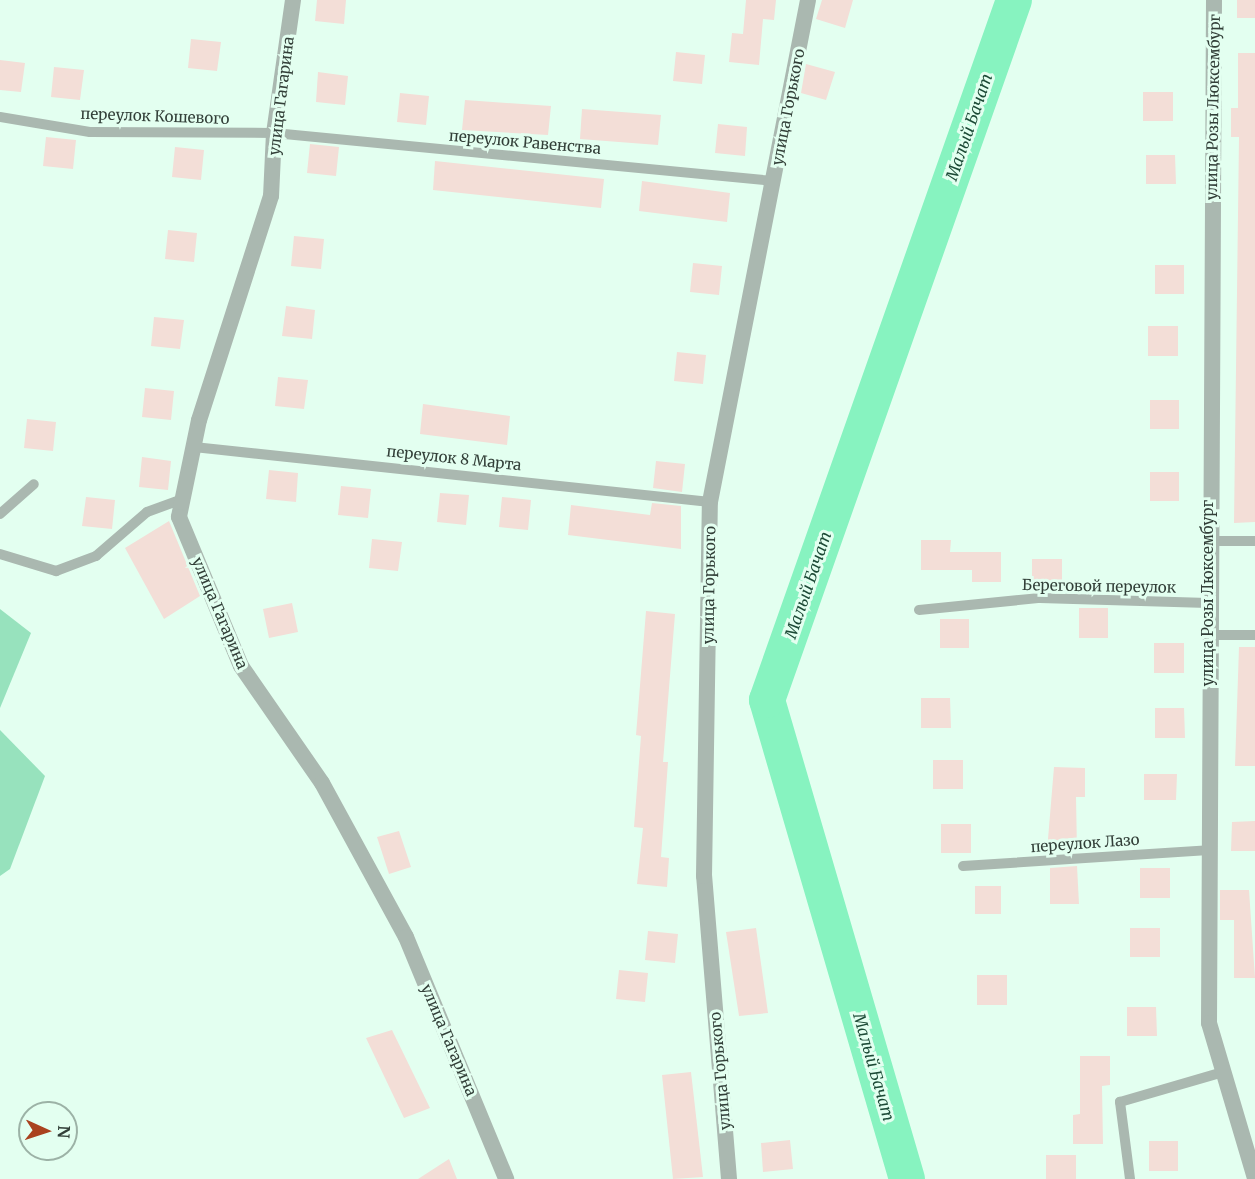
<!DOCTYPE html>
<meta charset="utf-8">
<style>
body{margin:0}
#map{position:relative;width:1255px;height:1179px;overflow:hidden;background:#e3fff0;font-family:Merriweather,serif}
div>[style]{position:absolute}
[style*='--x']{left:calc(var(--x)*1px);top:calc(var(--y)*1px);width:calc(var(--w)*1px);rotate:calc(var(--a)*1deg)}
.green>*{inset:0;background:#97e2bd}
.river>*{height:36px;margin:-18px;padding:0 18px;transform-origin:18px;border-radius:18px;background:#87f3c0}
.building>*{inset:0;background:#f3ded7}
.service>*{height:10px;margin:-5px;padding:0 5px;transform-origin:5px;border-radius:5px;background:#aab8b0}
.minor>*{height:16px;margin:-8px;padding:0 8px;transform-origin:8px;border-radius:8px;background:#aab8b0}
.tertiary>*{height:16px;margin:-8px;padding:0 8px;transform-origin:8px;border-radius:8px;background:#aab8b0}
span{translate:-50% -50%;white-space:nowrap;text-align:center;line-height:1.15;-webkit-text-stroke:6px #e3fff0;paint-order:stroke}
.street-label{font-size:15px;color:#323f38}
.water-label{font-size:16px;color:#1c4a36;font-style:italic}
.north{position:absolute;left:18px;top:1101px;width:60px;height:60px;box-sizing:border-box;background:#e3fff0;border:2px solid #9cb2a6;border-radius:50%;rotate:93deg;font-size:16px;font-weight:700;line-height:24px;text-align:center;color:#323f38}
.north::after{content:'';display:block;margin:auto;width:21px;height:27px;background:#aa421f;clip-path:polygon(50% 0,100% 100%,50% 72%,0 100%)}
</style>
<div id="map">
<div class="green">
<i style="clip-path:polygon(0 609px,31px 633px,0 708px)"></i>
<i style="clip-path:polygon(0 730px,45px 776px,10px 869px,0 876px)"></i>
</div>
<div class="river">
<i style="--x:907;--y:1179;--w:499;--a:-106.3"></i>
<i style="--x:767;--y:700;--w:742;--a:-70.56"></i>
</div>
<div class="building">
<i style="clip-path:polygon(317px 0,346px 0,344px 24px,315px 21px)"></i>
<i style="clip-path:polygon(746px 0,776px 0,774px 20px,763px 19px,759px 65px,729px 62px,732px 33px,743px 34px)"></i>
<i style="clip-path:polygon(822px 0,853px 0,845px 28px,816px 19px)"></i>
<i style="clip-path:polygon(1237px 0,1255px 0,1255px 18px,1237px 18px)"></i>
<i style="clip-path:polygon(191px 39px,221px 42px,217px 71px,188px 68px)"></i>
<i style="clip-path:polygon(676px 52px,705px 55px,702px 84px,673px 81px)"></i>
<i style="clip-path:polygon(1238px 53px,1255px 53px,1255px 522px,1234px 523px,1239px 137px,1231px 137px,1231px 108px,1238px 108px)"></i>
<i style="clip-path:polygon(0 60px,25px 63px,21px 92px,0 90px)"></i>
<i style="clip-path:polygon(806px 64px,835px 72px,826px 100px,801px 93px)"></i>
<i style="clip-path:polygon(54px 67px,84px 70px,80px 100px,51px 97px)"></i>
<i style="clip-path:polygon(318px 72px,348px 76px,345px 105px,316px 102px)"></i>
<i style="clip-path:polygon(1143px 92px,1173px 92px,1173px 121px,1143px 121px)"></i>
<i style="clip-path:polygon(400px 93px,429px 96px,426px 125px,397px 122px)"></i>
<i style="clip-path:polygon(465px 100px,551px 106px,548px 135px,462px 130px)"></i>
<i style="clip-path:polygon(582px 109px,661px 115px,658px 145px,580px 139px)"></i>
<i style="clip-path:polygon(718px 124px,747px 127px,745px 156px,715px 153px)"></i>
<i style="clip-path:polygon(46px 137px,76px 140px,73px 169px,43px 166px)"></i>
<i style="clip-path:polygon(310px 144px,339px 147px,336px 176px,307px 173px)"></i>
<i style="clip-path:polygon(175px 147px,204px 150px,201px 180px,172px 177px)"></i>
<i style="clip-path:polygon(1146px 155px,1175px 155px,1176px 184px,1146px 184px)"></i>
<i style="clip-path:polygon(435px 161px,604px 179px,601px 208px,433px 190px)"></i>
<i style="clip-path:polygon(642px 181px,730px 193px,727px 222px,639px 211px)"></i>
<i style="clip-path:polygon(168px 230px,197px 233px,194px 262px,165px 259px)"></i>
<i style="clip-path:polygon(294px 236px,324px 239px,321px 269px,291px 266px)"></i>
<i style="clip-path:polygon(693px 263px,722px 266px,719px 295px,690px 292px)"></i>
<i style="clip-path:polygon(1155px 265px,1184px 265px,1184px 294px,1155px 294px)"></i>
<i style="clip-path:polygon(286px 306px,315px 310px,312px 339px,282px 336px)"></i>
<i style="clip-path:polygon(154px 317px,184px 320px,180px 349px,151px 346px)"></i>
<i style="clip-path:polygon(1148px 326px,1178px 326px,1178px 356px,1148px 356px)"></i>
<i style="clip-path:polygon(677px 352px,706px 355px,703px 384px,674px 381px)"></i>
<i style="clip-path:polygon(278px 377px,308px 380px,304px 409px,275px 406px)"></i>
<i style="clip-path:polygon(145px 388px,174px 391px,171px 420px,142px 417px)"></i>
<i style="clip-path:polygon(1150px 400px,1179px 400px,1179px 429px,1150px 429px)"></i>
<i style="clip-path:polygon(423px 404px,510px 416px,507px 445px,420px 434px)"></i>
<i style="clip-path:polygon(27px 419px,56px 422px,53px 451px,24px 448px)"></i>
<i style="clip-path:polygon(142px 457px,171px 461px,168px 490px,139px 487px)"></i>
<i style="clip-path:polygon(656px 461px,685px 464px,682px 492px,653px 488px)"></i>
<i style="clip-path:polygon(269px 470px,298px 473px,296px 502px,266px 499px)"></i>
<i style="clip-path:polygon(1150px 472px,1179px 472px,1179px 501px,1150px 501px)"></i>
<i style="clip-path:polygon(341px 486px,371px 489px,368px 518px,338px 515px)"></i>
<i style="clip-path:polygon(440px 493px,469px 495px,466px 525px,437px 522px)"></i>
<i style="clip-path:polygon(86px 497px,115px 500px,112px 529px,82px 526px)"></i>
<i style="clip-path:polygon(502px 497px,531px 500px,528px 530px,499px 527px)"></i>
<i style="clip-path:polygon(652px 503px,681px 506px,681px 549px,568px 535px,571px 505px,650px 515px)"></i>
<i style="clip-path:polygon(169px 521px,200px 596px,164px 619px,125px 548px)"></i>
<i style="clip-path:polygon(372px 539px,402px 542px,398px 571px,369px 568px)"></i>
<i style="clip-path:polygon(921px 540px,951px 540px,950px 552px,1001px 552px,1001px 582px,972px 582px,972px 570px,921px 570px)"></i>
<i style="clip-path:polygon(1032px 559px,1062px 559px,1062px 589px,1032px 589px)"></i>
<i style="clip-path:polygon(292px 603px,298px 632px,269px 638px,263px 609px)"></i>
<i style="clip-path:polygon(1079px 608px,1108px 608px,1108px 638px,1079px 638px)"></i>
<i style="clip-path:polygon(646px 611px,675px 614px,663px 762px,668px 762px,661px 857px,669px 858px,667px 887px,637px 884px,643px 828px,634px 827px,641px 736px,636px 735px)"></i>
<i style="clip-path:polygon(940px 619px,969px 619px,969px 648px,940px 648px)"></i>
<i style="clip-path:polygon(1154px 643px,1184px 643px,1184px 673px,1154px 673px)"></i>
<i style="clip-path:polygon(1239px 647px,1255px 647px,1255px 766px,1235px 766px)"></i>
<i style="clip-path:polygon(921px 698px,950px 698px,951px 728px,921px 728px)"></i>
<i style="clip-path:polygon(1155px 708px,1184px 708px,1185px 738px,1155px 738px)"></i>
<i style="clip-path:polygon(933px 760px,963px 760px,963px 789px,933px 789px)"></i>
<i style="clip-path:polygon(1054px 767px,1085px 768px,1085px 797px,1076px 797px,1077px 851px,1047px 851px)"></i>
<i style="clip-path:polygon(1144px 774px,1177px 774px,1176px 800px,1144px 800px)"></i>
<i style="clip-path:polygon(1255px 821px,1255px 851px,1231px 851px,1232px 822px)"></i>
<i style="clip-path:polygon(941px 824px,971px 824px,971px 853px,941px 853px)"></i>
<i style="clip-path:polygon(399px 831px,411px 867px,389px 874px,377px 837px)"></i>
<i style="clip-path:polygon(1077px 866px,1079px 904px,1050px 904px,1050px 868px)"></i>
<i style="clip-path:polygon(1140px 868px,1170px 868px,1170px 898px,1140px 898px)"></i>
<i style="clip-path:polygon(975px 886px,1001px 886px,1001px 914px,975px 914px)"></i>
<i style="clip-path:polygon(1220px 890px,1249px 890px,1255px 978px,1234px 978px,1234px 920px,1220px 920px)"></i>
<i style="clip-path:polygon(756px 928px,768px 1013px,739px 1016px,726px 932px)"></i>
<i style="clip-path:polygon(1130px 928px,1160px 928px,1160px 957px,1130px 957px)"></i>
<i style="clip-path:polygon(648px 931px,678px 934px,675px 963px,645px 960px)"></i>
<i style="clip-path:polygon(619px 970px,648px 973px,645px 1002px,616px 999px)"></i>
<i style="clip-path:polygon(977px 975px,1007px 975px,1007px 1005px,977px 1005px)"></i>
<i style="clip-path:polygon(1127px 1007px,1156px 1007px,1157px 1036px,1127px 1036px)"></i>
<i style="clip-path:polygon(392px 1030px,430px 1108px,404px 1118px,366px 1038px)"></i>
<i style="clip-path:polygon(1080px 1056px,1110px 1056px,1110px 1085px,1102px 1086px,1103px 1144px,1073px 1144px,1073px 1115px,1080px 1114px)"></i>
<i style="clip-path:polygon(691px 1072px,703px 1177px,673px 1179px,662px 1075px)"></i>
<i style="clip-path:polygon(790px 1140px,793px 1169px,763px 1172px,761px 1143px)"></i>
<i style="clip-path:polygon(1149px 1141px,1178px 1141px,1178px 1171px,1149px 1171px)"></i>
<i style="clip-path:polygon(1046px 1155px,1076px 1155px,1076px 1179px,1046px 1179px)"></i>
<i style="clip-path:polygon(449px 1159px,457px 1179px,418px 1179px)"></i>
</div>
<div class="service">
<i style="--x:0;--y:117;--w:91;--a:9.5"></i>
<i style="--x:90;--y:132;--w:184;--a:0.3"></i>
<i style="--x:274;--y:133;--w:501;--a:5.49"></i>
<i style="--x:194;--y:447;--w:519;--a:6.08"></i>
<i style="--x:0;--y:514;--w:45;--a:-41.4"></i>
<i style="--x:1208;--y:541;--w:47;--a:0"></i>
<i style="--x:0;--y:554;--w:59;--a:16.9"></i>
<i style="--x:56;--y:571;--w:43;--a:-20.6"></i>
<i style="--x:96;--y:556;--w:67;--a:-40.8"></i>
<i style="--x:147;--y:512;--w:38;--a:-20"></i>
<i style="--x:919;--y:610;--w:122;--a:-5.7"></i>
<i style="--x:1040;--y:598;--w:168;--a:1.7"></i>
<i style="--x:1208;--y:635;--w:47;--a:0"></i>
<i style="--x:963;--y:866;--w:246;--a:-3.7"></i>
<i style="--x:1130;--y:1179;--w:78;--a:-97.4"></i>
<i style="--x:1120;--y:1102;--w:107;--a:-16.2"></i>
</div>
<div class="minor">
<i style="--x:1214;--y:0;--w:1023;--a:90.28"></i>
<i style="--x:1209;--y:1023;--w:162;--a:73.5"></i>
<i style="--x:729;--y:1179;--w:304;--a:-94.7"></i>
<i style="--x:704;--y:876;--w:374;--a:-89.1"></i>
<i style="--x:710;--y:502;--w:511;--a:-78.95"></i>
</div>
<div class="tertiary">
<i style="--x:293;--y:0;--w:134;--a:98.1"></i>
<i style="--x:274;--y:133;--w:63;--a:92.7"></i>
<i style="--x:271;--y:196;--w:235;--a:107.8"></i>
<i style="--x:199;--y:420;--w:99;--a:101.7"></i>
<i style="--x:179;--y:517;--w:161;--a:67.4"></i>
<i style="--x:241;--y:666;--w:142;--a:55.3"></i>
<i style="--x:322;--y:783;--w:175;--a:61.4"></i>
<i style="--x:406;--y:937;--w:262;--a:67.5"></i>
</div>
<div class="street-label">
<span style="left:281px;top:96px;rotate:-83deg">улица Гагарина</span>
<span style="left:788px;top:107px;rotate:-79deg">улица Горького</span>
<span style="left:1213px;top:107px;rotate:-89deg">улица Розы Люксембург</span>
<span style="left:155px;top:116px;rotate:2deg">переулок Кошевого</span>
<span style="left:525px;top:142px;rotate:5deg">переулок Равенства</span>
<span style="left:454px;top:458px;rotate:6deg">переулок 8 Марта</span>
<span style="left:709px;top:585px;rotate:-89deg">улица Горького</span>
<span style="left:1099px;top:586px;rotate:1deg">Береговой переулок</span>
<span style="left:1208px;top:593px;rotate:-90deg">улица Розы Люксембург</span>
<span style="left:220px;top:613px;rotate:67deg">улица Гагарина</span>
<span style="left:1085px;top:843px;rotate:-4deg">переулок Лазо</span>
<span style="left:449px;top:1040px;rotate:67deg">улица Гагарина</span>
<span style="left:720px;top:1071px;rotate:-95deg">улица Горького</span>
</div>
<div class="water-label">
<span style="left:969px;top:127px;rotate:-71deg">Малый Бачат</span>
<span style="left:808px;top:585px;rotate:-71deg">Малый Бачат</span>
<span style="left:874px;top:1067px;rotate:74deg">Малый Бачат</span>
</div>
<div class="north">N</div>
</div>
